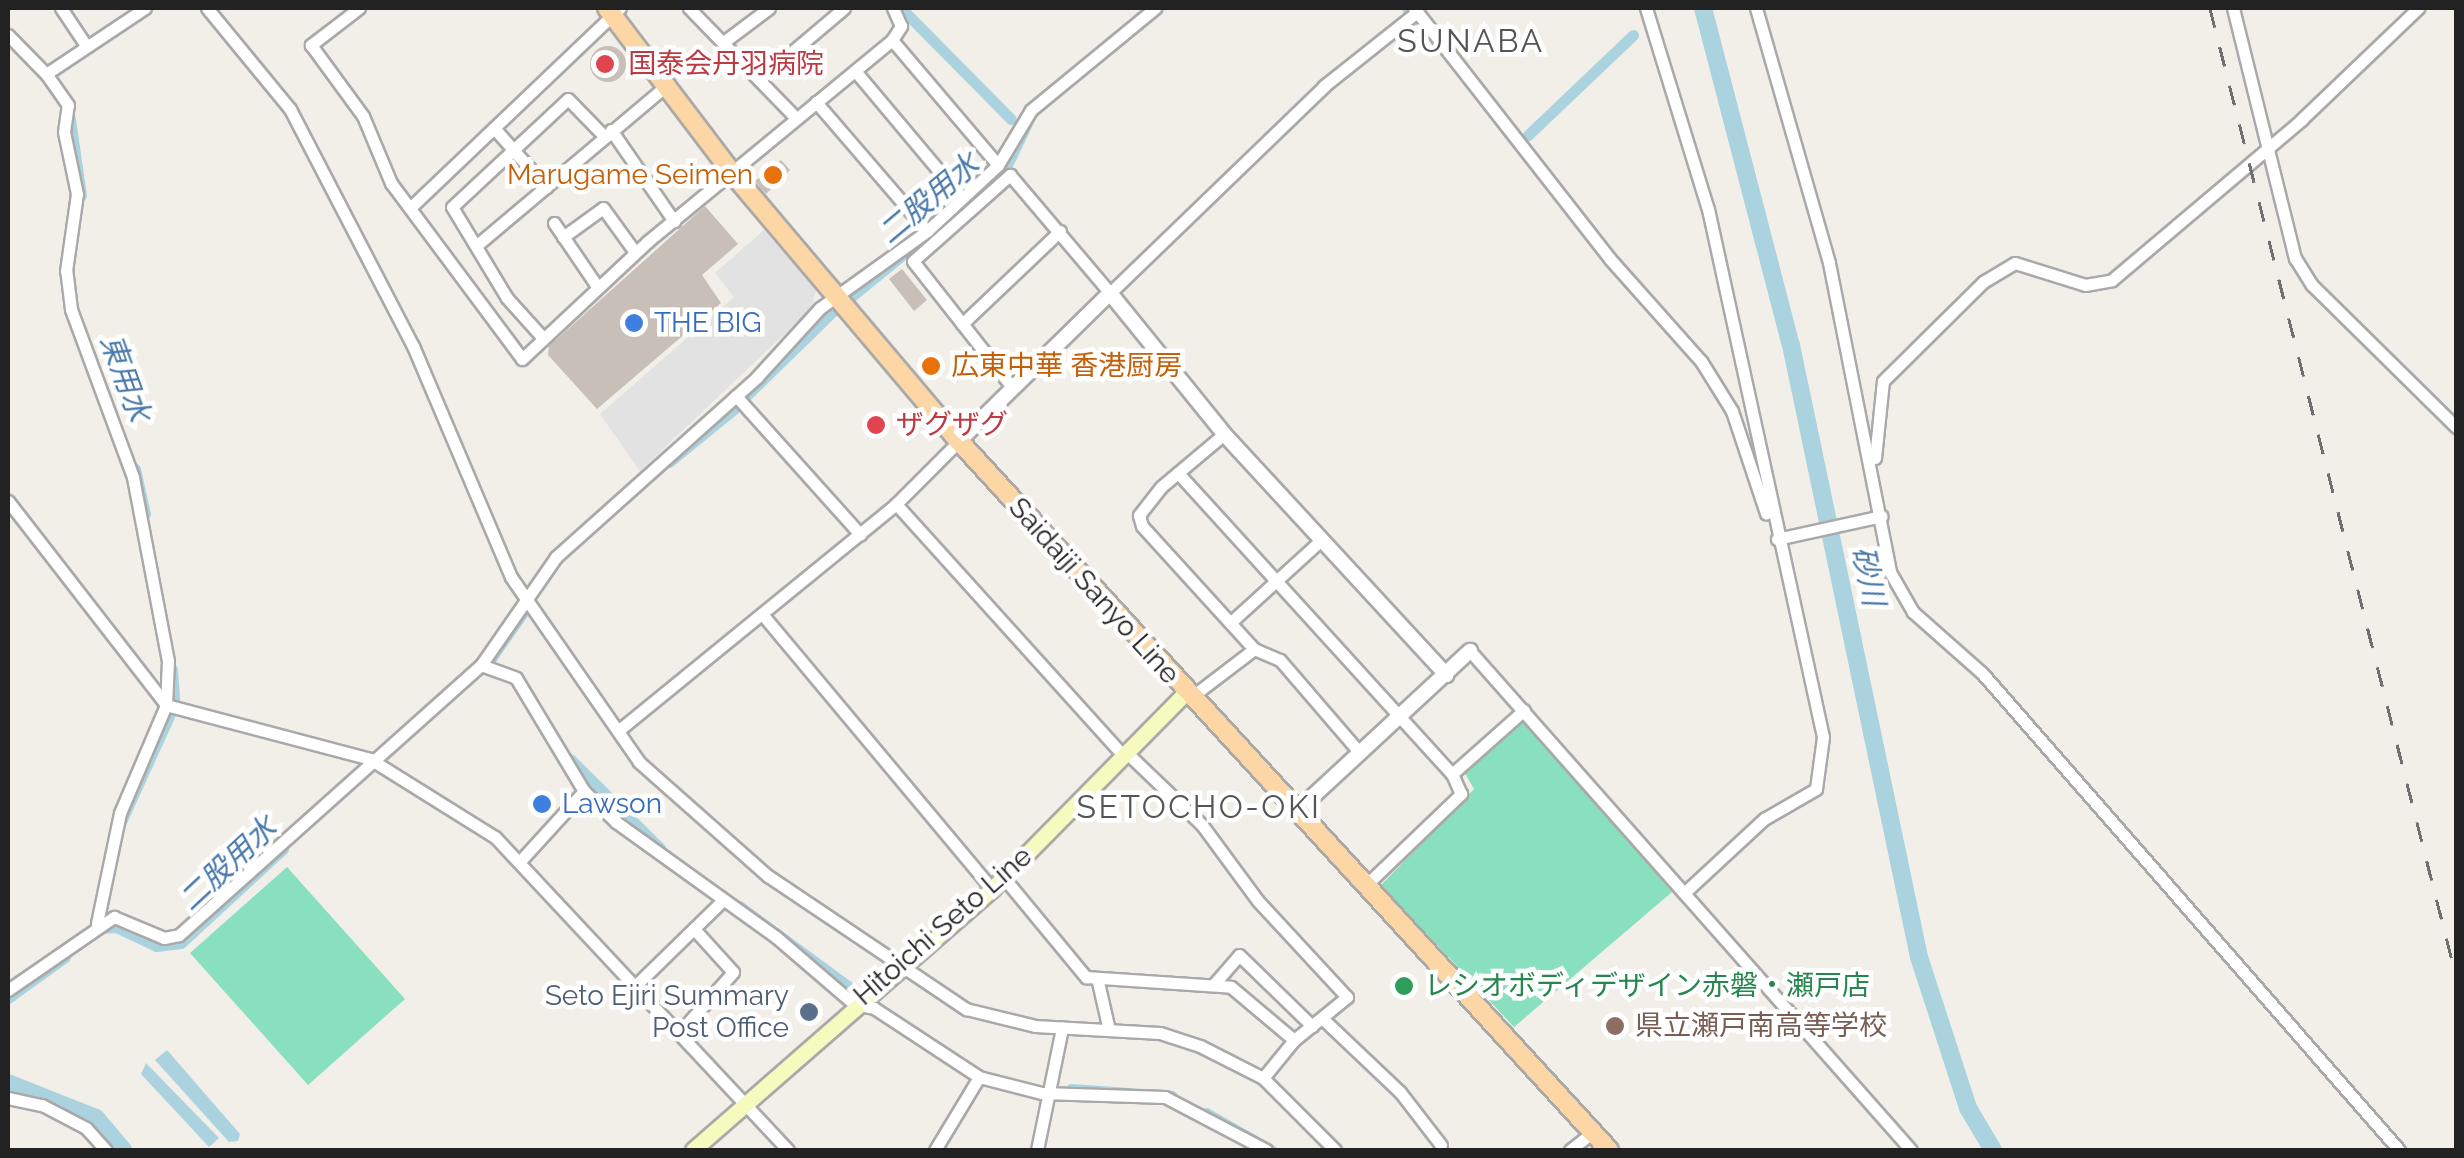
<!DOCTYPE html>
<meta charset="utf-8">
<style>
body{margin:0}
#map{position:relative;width:2464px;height:1158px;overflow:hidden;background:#f2efe9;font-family:Raleway,"Noto Sans JP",sans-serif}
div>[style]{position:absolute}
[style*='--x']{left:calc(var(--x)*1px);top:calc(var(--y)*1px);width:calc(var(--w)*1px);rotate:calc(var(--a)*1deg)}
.pitch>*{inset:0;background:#88e0be}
.parking>*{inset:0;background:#e2e2e2}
.water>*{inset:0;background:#aad3df}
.canal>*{height:11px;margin:-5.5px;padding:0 5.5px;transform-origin:5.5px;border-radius:5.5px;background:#aad3df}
.river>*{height:18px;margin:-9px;padding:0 9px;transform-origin:9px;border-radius:9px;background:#aad3df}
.building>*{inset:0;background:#c7bfb8}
.round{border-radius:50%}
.roads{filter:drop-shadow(2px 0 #a9a9a9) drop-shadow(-2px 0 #a9a9a9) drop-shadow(0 2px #a9a9a9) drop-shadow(0 -2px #a9a9a9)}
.minor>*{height:11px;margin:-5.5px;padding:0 5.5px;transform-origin:5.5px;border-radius:5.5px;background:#fff}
.tertiary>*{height:14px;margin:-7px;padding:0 7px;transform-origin:7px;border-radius:7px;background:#fff}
.secondary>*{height:15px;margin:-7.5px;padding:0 7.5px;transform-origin:7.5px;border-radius:7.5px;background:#f7fabf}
.primary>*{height:18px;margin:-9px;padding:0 9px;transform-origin:9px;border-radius:9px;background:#fcd6a4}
.rail>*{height:2.5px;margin-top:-1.25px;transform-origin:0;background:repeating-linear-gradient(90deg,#707070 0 20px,transparent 0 40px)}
.dots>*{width:28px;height:28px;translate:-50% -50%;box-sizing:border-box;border:5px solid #fff;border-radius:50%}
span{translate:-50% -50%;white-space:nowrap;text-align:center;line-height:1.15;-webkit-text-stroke:9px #fff;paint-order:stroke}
.health-label{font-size:28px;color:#be3a42}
.left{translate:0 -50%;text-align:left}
.food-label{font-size:28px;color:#c56008}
.right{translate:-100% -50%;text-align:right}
.shop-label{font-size:28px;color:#366cbe}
.street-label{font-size:28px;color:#222}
.leisure-label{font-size:28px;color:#27864d}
.service-label{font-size:28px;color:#4e5e75}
.education-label{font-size:28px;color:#785e54}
.water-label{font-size:30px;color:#4a7aab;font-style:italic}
.quarter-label{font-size:32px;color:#555;letter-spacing:2.5px}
.frame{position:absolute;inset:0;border:10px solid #222;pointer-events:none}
</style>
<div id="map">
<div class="pitch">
<i style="clip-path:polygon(1523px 720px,1672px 892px,1514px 1027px,1381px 885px,1474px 789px,1463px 770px)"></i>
<i style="clip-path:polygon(287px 867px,405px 999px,308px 1085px,190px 953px)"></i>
</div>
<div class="parking">
<i style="clip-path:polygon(764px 230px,816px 290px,811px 309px,640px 471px,600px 414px,734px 297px,715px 273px)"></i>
</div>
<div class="water">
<i style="clip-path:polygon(167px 1050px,240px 1134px,238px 1141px,229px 1142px,155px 1060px)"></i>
<i style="clip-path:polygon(146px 1063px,219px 1138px,209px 1147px,141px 1074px)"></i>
</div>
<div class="canal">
<i style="--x:901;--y:8;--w:156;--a:45.3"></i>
<i style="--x:1407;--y:8;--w:1;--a:45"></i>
<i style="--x:70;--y:119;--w:77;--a:81.8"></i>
<i style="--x:1528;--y:135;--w:145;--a:-43.6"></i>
<i style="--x:948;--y:218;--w:79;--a:-41.9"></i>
<i style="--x:1007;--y:165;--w:47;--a:-64.5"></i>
<i style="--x:847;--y:300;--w:76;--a:-39.1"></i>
<i style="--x:747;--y:395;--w:122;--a:-44.3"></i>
<i style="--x:669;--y:462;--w:85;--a:-39.3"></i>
<i style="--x:135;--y:469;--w:46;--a:77.5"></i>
<i style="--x:487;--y:664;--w:68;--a:-55.1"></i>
<i style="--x:172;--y:669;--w:31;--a:86"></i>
<i style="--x:570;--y:759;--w:127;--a:44.7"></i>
<i style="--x:120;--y:824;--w:119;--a:-65.6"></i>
<i style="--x:739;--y:906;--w:145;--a:36.3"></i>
<i style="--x:98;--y:928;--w:18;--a:-3"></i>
<i style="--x:116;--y:927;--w:44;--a:25.4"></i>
<i style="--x:156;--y:946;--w:25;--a:-7"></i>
<i style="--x:181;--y:943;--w:139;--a:-42.7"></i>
<i style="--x:8;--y:998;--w:70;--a:-35.7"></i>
<i style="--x:1071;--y:1089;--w:101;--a:4"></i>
<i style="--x:1206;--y:1113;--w:75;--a:29.6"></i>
</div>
<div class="river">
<i style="--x:1703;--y:8;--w:348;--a:75.4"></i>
<i style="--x:1791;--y:345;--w:625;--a:78.19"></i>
<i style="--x:1919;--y:957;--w:159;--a:72"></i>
<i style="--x:1968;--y:1108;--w:49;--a:59.2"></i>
<i style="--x:8;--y:1083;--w:95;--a:21.7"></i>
<i style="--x:96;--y:1118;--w:42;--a:49.8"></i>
</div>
<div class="building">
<i class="round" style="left:590px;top:46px;width:36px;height:36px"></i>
<i style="clip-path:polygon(781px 160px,790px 170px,766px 194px,755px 181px)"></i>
<i style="clip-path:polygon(705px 206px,738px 244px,702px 275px,721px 303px,597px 409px,548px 355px,549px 346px)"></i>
<i style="clip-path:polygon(902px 269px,927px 300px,914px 311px,889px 279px)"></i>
</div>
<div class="roads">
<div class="minor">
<i style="--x:61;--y:8;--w:43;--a:56.3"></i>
<i style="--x:207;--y:8;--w:131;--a:50.6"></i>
<i style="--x:290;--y:109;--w:267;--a:62.6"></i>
<i style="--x:413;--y:346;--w:251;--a:67"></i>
<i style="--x:511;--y:577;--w:225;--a:55.3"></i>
<i style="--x:639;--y:762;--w:172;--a:41.5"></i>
<i style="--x:768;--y:876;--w:239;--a:33.9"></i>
<i style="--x:966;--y:1009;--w:71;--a:13.8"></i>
<i style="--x:1035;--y:1026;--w:125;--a:3.2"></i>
<i style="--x:1160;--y:1033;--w:42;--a:18"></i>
<i style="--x:1200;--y:1046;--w:71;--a:26.9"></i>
<i style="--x:1263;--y:1078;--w:102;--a:45"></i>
<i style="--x:359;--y:8;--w:61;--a:142.4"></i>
<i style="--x:311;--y:45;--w:88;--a:53.8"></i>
<i style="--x:363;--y:116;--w:73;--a:67.3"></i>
<i style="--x:391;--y:183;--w:219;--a:53.3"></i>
<i style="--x:522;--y:359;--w:171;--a:-43.1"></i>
<i style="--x:647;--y:242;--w:318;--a:-39.5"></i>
<i style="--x:892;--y:40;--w:17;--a:-57"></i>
<i style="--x:901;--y:26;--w:20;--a:-114"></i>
<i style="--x:689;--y:8;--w:153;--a:45.8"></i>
<i style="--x:1414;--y:8;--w:318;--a:52"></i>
<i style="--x:1610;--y:259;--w:137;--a:48.3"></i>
<i style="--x:1701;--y:361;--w:59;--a:58.2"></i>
<i style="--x:1732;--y:411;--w:108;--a:71.6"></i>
<i style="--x:1646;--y:8;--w:210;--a:72.9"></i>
<i style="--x:1708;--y:209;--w:540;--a:77.71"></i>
<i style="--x:1823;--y:737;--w:52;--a:97.7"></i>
<i style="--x:1816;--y:789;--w:60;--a:150"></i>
<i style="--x:1764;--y:819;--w:109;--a:137.2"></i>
<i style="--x:1756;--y:8;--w:265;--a:74"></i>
<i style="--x:1829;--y:263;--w:315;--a:78.8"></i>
<i style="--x:1890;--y:572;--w:46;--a:60.1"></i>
<i style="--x:1913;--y:612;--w:92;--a:41.5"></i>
<i style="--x:1982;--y:673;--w:634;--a:48.84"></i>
<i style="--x:2233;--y:8;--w:258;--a:76.1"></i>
<i style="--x:2295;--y:258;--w:32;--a:58"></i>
<i style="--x:2312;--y:285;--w:202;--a:44.6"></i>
<i style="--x:8;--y:35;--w:54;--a:45.7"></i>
<i style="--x:892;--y:40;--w:164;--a:49.7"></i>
<i style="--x:725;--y:41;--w:55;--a:-36.9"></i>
<i style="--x:856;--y:72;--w:163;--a:50"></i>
<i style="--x:760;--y:79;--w:110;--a:-40.2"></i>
<i style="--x:816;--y:102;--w:170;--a:49.3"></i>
<i style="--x:494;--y:128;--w:79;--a:48.6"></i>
<i style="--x:611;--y:130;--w:111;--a:55.3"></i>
<i style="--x:412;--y:206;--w:287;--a:-43.6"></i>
<i style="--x:554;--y:223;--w:76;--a:55.7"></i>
<i style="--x:563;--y:237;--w:49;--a:-35.9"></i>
<i style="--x:603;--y:208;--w:54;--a:54"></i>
<i style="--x:477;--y:245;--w:247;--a:-40.1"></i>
<i style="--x:962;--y:324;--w:135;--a:-43.5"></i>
<i style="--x:543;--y:338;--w:54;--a:-132"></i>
<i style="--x:507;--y:298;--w:106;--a:-121.1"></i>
<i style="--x:452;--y:207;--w:158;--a:-43"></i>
<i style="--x:568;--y:99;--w:52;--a:45.8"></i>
<i style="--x:1012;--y:387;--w:160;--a:-128.2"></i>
<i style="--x:913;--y:261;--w:130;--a:-41.6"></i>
<i style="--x:1010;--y:175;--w:155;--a:49.7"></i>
<i style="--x:1110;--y:293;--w:298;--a:-44"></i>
<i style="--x:1324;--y:86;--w:119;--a:-38.5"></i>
<i style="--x:736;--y:396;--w:186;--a:48.1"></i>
<i style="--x:1224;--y:434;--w:82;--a:139.9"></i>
<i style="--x:1161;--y:487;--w:36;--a:128"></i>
<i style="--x:1139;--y:515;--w:11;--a:75"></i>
<i style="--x:1142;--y:526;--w:166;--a:47.7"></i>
<i style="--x:1254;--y:649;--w:28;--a:23"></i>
<i style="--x:1280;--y:660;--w:123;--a:49.3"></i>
<i style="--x:1875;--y:458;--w:77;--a:-84.1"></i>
<i style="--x:1883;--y:381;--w:141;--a:-44.7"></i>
<i style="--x:1983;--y:282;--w:37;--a:-31"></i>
<i style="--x:2015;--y:263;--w:73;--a:17.4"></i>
<i style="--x:2085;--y:285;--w:27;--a:-10"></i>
<i style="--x:2112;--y:280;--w:248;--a:-40.2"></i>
<i style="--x:2301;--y:120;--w:162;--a:-43.7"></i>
<i style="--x:1178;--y:473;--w:407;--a:47.7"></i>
<i style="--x:8;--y:501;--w:258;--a:52.2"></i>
<i style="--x:166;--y:705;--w:211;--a:14.8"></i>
<i style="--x:370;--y:759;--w:147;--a:32"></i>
<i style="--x:495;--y:837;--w:429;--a:46.9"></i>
<i style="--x:896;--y:504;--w:340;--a:47.9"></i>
<i style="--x:1777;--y:539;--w:107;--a:-12.4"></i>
<i style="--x:762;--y:614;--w:359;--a:50.1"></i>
<i style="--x:1231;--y:622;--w:120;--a:-42.3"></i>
<i style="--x:1470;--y:651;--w:666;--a:48.53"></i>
<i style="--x:481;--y:665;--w:37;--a:20"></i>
<i style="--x:516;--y:678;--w:132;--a:59"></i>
<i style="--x:584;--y:791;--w:45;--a:44.1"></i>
<i style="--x:616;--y:822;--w:197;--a:35.7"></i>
<i style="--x:776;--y:937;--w:103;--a:40.7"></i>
<i style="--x:854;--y:1004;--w:20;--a:11"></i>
<i style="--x:874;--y:1008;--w:126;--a:33.3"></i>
<i style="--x:979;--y:1077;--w:65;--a:14.3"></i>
<i style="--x:1042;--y:1093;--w:123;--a:1.9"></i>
<i style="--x:1165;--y:1097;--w:114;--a:27.7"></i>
<i style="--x:1190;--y:698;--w:81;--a:-37.4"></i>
<i style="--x:619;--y:730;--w:357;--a:-39.2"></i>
<i style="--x:896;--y:504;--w:89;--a:-45"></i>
<i style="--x:1127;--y:753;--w:104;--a:43.8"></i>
<i style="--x:1202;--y:825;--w:94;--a:53.6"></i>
<i style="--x:1258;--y:901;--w:131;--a:47.2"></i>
<i style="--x:1347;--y:997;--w:68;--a:140.9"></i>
<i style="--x:1294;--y:1040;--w:49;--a:129.2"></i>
<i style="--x:522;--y:859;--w:92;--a:-47.6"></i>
<i style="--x:1004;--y:878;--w:129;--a:50.4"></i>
<i style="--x:1086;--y:977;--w:145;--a:3.9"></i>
<i style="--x:1231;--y:987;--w:82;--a:40.1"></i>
<i style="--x:1366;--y:885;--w:132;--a:-43.8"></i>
<i style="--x:1461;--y:794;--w:22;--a:-114"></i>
<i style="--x:1452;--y:774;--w:96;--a:-41.6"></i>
<i style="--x:97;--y:923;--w:112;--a:-78.2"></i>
<i style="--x:120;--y:813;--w:117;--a:-66.9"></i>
<i style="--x:166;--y:705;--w:44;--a:-87.4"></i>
<i style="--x:168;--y:661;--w:187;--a:-100.8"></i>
<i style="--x:133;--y:477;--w:179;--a:-110.3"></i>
<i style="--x:71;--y:309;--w:38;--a:-97"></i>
<i style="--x:66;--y:271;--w:78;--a:-81.9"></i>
<i style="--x:77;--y:194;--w:63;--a:-101.8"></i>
<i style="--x:64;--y:132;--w:27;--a:-82"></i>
<i style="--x:68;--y:105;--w:38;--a:-125"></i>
<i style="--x:46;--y:74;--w:119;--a:-33.7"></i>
<i style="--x:1098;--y:982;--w:49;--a:77.1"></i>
<i style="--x:1214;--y:984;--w:38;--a:-49"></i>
<i style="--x:1239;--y:955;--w:102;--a:44.2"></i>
<i style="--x:636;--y:985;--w:119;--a:-44.3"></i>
<i style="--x:8;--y:990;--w:129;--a:-34.6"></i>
<i style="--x:114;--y:917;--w:54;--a:22.8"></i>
<i style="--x:164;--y:938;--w:15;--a:-11"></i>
<i style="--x:179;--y:935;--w:405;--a:-41.8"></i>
<i style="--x:481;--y:665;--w:131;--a:-55.2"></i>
<i style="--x:556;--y:557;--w:270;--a:-41.8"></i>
<i style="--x:757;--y:377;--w:93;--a:-47.6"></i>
<i style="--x:820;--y:308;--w:132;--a:-35.7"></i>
<i style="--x:927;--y:231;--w:97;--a:-42.9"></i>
<i style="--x:998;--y:165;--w:64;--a:-59"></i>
<i style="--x:1031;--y:110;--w:161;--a:-39.4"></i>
<i style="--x:1324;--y:1020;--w:105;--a:43.5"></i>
<i style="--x:1400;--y:1092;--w:67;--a:52.3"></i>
<i style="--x:680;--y:1032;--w:80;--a:-48.5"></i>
<i style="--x:733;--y:972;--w:58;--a:-132.2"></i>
<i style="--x:8;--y:1098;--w:35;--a:12"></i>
<i style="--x:42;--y:1105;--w:50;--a:27.6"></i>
<i style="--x:86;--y:1128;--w:30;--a:48"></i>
<i style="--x:935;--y:1150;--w:85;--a:-58.9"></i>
<i style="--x:1037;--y:1150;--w:125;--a:-78.4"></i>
<i style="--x:1570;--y:1150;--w:28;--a:-38"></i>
</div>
<div class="tertiary">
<i style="--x:959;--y:441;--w:211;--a:-44.4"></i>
<i style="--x:1110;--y:293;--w:181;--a:51"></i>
<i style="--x:1224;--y:434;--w:328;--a:47.3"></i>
<i style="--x:1297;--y:811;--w:236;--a:-42.8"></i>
</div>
<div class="secondary">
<i style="--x:693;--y:1150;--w:397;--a:-41.1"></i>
<i style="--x:992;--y:889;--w:275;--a:-45.4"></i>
</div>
<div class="primary">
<i style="--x:607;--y:8;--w:208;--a:52.8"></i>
<i style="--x:733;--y:174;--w:350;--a:49.8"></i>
<i style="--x:959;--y:441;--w:962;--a:47.49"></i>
</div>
</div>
<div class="rail">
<i style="--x:2210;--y:8;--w:998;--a:75.73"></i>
</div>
<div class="dots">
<i style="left:605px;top:64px;background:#e0444e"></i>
<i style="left:773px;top:175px;background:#e8710a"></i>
<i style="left:634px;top:323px;background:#3f7fe0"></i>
<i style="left:931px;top:366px;background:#e8710a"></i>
<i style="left:876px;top:425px;background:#e0444e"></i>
<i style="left:542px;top:804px;background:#3f7fe0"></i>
<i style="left:1404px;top:986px;background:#2e9e5b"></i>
<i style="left:809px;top:1012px;background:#5c6f8a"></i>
<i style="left:1615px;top:1026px;background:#8d6e63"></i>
</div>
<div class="health-label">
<span class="left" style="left:628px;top:64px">国泰会丹羽病院</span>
<span class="left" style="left:896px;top:425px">ザグザグ</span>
</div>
<div class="food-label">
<span class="right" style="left:753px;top:175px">Marugame Seimen</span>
<span class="left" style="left:951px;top:366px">広東中華 香港厨房</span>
</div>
<div class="shop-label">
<span class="left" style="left:654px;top:323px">THE BIG</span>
<span class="left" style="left:562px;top:804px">Lawson</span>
</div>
<div class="street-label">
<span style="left:1094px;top:591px;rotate:48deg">Saidaiji Sanyo Line</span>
<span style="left:943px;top:926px;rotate:-41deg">Hitoichi Seto Line</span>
</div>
<div class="leisure-label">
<span class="left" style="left:1424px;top:986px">レシオボディデザイン赤磐・瀬戸店</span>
</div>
<div class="service-label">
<span class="right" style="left:789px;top:1012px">Seto Ejiri Summary<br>Post Office</span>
</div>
<div class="education-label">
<span class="left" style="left:1635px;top:1026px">県立瀬戸南高等学校</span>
</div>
<div class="water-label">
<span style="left:929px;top:199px;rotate:-40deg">二股用水</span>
<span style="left:125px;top:378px;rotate:70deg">東用水</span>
<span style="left:1868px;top:576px;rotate:78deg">砂川</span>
<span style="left:228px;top:864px;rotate:-43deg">二股用水</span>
</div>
<div class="quarter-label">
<span style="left:1471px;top:41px">SUNABA</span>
<span style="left:1199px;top:807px">SETOCHO-OKI</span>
</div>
<div class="frame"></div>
</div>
